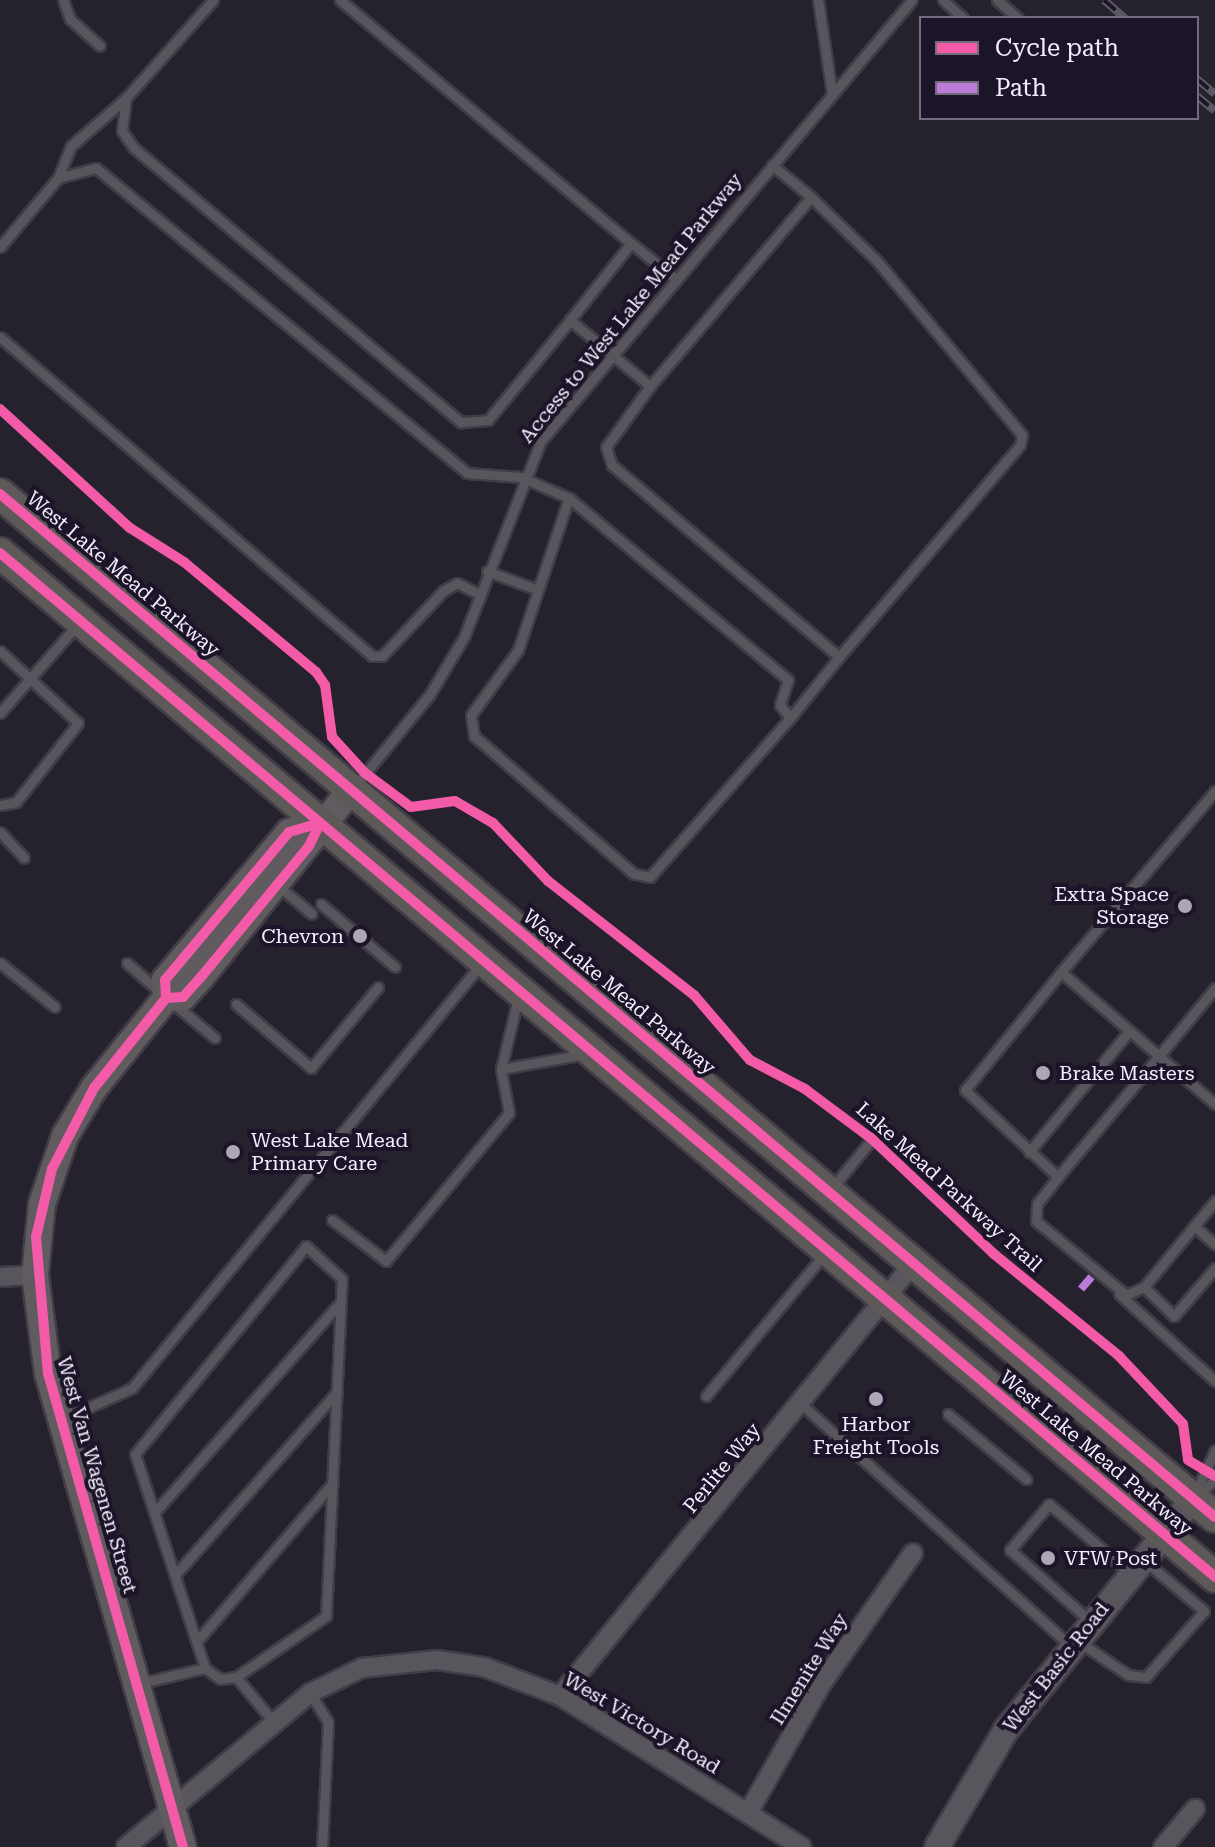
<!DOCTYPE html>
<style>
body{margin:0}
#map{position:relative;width:1215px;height:1847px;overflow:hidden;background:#26222d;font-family:"Roboto Serif",serif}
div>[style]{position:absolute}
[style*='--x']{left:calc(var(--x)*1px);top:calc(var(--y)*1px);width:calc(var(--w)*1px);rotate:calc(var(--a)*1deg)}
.roads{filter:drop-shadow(2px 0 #403d47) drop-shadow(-2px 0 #403d47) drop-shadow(0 2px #403d47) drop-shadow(0 -2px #403d47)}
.service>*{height:9px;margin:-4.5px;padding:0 4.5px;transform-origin:4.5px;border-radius:4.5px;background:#58555d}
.minor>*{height:18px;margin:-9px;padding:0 9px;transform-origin:9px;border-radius:9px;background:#58555d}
.tertiary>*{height:24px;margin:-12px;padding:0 12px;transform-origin:12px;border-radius:12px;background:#58555d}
.secondary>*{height:26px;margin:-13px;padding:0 13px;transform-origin:13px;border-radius:13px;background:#605b5e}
.primary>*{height:30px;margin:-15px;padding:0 15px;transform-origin:15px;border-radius:15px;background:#5e5959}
.rail>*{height:8px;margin-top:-4px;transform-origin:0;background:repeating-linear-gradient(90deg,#1c1428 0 15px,#5e5b64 0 30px);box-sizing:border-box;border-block:2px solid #5e5b64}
.quiet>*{height:8px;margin-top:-4px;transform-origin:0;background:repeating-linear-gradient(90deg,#bd7bd9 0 16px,transparent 0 24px)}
.cycleway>*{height:10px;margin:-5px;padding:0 5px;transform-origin:5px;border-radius:5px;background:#f35aa7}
.dots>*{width:22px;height:22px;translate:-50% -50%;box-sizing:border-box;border:4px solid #1c1428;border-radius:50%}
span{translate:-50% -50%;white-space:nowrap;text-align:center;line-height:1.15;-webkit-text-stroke:8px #1c1428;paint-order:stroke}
.street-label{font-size:20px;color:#f4effe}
.poi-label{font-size:20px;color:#f4effe}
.right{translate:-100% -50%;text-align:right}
.left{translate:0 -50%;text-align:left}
.legend{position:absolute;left:919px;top:16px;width:280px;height:104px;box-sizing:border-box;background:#1c1428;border:2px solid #726c7e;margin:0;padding:10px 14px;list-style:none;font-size:24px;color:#f4effe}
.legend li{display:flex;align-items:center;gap:16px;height:40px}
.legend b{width:40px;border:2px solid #726c7e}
</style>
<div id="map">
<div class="roads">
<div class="service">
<i style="--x:63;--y:0;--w:20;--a:70"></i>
<i style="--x:70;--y:19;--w:40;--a:42"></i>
<i style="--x:340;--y:0;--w:379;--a:39.9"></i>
<i style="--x:818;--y:0;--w:95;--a:81.5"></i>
<i style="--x:943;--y:0;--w:27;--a:42"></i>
<i style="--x:997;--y:0;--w:28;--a:41"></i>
<i style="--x:126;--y:98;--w:33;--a:97"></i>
<i style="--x:122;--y:131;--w:21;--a:55"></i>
<i style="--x:134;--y:148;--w:427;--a:40"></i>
<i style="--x:461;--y:422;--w:27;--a:-4"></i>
<i style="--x:488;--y:420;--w:129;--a:-50.6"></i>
<i style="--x:772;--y:165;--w:50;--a:39.4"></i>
<i style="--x:58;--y:178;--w:39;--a:-15"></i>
<i style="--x:96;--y:168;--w:480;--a:39.4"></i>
<i style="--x:467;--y:473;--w:54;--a:4.2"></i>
<i style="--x:521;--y:477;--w:52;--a:23.6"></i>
<i style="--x:569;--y:498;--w:285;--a:39.7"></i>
<i style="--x:788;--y:680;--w:26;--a:108"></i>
<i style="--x:780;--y:705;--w:16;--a:52"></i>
<i style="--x:790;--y:718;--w:212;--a:131.4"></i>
<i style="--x:650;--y:877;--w:16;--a:-169"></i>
<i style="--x:634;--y:874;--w:211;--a:-139.2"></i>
<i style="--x:474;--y:736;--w:21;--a:-98"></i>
<i style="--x:471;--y:715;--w:80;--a:-54.1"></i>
<i style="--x:518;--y:650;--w:160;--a:-71.5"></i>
<i style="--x:0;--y:247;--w:90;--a:-50"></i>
<i style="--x:58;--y:178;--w:35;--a:-68"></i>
<i style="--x:71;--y:146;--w:73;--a:-41.1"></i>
<i style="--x:126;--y:98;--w:131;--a:-48.4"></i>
<i style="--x:0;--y:337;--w:490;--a:40.6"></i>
<i style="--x:372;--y:656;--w:10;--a:0"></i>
<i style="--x:382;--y:656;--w:89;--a:-46.8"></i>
<i style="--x:443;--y:591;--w:16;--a:-30"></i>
<i style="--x:457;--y:583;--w:25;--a:27"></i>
<i style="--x:650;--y:386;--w:75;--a:125.8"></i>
<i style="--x:606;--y:447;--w:19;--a:72"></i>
<i style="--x:612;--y:465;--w:297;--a:40.2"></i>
<i style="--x:839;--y:657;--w:279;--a:-49.5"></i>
<i style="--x:1020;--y:445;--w:10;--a:-79"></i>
<i style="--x:1022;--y:435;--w:228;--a:-129.8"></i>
<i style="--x:876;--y:260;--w:91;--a:-135.9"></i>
<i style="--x:811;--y:197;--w:248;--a:130.4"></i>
<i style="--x:650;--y:386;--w:104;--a:-140.5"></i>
<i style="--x:570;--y:320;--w:98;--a:-51.6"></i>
<i style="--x:631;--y:243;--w:58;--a:38.7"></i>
<i style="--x:487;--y:571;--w:54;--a:20.4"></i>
<i style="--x:0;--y:651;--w:106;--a:42.7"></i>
<i style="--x:78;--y:723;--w:100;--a:128.1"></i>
<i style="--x:16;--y:802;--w:16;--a:169"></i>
<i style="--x:0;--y:713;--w:118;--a:-48.8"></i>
<i style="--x:790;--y:718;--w:78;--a:-51.2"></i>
<i style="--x:355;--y:786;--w:119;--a:-50.8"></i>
<i style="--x:430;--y:694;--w:66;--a:-59.2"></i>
<i style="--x:464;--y:637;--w:211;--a:-68.6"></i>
<i style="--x:541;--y:441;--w:576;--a:-49.93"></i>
<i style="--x:0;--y:832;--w:35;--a:47"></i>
<i style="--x:277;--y:885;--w:45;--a:39.6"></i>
<i style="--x:321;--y:904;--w:97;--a:40.4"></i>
<i style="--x:0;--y:963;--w:70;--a:38.7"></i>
<i style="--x:127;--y:963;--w:44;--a:41.3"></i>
<i style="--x:1061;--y:972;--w:238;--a:-49.6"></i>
<i style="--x:1215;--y:988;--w:88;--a:129.5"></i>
<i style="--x:1159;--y:1056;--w:158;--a:129.9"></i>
<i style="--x:1058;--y:1177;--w:127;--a:-136.9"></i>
<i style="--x:965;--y:1090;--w:152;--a:-50.9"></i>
<i style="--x:1061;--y:972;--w:203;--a:40.6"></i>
<i style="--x:518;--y:998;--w:73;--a:103.5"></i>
<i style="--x:501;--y:1069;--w:85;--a:-10.1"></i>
<i style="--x:174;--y:1004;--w:53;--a:39.7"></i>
<i style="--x:236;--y:1004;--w:99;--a:40.5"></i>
<i style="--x:311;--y:1068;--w:105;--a:-50.4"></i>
<i style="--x:1029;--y:1152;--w:157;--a:-50.4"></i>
<i style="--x:1058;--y:1177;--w:34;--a:128"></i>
<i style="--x:1037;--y:1204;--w:17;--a:93"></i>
<i style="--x:1036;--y:1221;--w:117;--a:39.4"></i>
<i style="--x:1126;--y:1295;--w:20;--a:-24"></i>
<i style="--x:1144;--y:1287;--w:112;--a:-50.5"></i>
<i style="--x:831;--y:1189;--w:82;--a:-50.5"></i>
<i style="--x:332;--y:1220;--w:68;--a:37.2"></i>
<i style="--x:386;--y:1261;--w:192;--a:-50.3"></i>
<i style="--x:509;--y:1113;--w:45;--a:-100.3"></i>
<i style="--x:1194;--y:1226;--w:28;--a:41"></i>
<i style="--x:1144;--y:1287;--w:42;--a:44"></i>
<i style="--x:1174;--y:1316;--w:63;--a:-49.5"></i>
<i style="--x:1119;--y:1294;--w:130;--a:42.2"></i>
<i style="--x:706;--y:1396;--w:186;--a:-50.2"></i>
<i style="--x:801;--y:1404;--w:361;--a:41.9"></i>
<i style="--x:948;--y:1414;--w:102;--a:39.8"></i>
<i style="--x:65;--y:1418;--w:73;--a:-24.1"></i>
<i style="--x:132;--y:1388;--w:551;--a:-50.53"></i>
<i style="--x:1195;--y:1494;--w:48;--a:-65.6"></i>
<i style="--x:1196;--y:1497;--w:26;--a:-43"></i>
<i style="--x:154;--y:1513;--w:282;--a:-48.5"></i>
<i style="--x:175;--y:1575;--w:244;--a:-48.5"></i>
<i style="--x:1090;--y:1621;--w:107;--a:-138.4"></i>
<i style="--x:1010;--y:1550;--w:60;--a:-49.7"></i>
<i style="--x:1049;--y:1504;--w:106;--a:40.4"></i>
<i style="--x:197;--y:1641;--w:208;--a:-49.3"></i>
<i style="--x:1081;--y:1643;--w:57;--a:34.2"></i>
<i style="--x:1128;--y:1675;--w:18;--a:6"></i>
<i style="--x:1146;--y:1677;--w:88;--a:-48.7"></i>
<i style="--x:1204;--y:1611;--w:77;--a:-139.7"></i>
<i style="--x:236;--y:1677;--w:109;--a:-34.1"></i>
<i style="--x:326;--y:1616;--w:337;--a:-87.3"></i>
<i style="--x:342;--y:1279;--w:49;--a:-137.5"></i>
<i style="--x:306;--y:1246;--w:269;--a:129.4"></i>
<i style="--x:135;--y:1454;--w:225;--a:71.9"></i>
<i style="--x:205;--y:1668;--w:19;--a:36"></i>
<i style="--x:220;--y:1679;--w:16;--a:-7"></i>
<i style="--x:236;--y:1677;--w:56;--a:50.1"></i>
<i style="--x:141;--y:1683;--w:66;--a:-13.2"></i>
<i style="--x:310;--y:1693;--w:34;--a:58"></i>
<i style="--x:328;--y:1722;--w:125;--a:92.7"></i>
</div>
<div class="minor">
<i style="--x:0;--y:1277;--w:35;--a:-3"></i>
<i style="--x:560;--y:1696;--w:558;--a:-50.75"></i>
<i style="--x:748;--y:1813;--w:146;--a:-60.4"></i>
<i style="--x:820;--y:1686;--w:162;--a:-55"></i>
<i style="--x:126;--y:1847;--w:240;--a:-39.9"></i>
<i style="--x:310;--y:1693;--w:58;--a:-25.7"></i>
<i style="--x:362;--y:1668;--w:75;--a:-6.1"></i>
<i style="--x:437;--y:1660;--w:48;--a:8.5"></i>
<i style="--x:484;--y:1667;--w:81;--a:20.9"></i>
<i style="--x:560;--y:1696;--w:285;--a:32"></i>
<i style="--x:1163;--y:1847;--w:50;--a:-49.9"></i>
</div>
<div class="tertiary">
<i style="--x:937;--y:1847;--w:136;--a:-59.5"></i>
<i style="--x:1006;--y:1730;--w:297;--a:-51"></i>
</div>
<div class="secondary">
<i style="--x:166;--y:998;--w:18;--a:-93"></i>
<i style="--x:165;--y:980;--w:193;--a:-50"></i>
<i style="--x:289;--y:832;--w:32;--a:-16"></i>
<i style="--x:183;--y:1847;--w:492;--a:-105.9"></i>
<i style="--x:48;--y:1374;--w:100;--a:-97.5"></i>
<i style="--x:35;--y:1275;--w:71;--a:-84.4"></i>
<i style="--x:42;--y:1204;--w:72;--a:-71.3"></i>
<i style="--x:65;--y:1136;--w:56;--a:-58.9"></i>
<i style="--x:94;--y:1088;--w:115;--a:-51.3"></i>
<i style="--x:166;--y:998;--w:17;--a:-3"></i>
<i style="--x:183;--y:997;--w:27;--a:-48"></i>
<i style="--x:201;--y:977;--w:240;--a:-51.3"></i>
</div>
<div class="primary">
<i style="--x:0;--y:494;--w:1588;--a:40.1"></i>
<i style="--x:0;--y:553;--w:1589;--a:40.12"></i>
</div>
</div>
<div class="rail">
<i style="--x:1104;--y:0;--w:28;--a:41"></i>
<i style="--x:1197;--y:79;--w:23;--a:40"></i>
<i style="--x:1197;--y:96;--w:23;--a:40"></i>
</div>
<div class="quiet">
<i style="--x:1081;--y:1289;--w:21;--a:-49"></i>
</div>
<div class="cycleway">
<i style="--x:0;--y:409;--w:176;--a:42.5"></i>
<i style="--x:130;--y:528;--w:64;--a:32.2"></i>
<i style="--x:184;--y:562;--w:172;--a:39.8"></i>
<i style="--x:316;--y:672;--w:16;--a:55"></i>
<i style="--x:325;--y:685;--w:52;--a:82.3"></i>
<i style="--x:332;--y:737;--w:49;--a:47.5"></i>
<i style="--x:365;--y:773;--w:57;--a:36.5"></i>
<i style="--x:411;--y:807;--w:44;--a:-7.8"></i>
<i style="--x:455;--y:801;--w:44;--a:30.1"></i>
<i style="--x:493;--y:823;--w:80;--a:46.5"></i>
<i style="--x:548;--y:881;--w:185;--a:38"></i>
<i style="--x:694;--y:995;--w:86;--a:49.3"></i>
<i style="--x:750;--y:1060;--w:62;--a:27.8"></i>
<i style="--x:805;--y:1089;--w:84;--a:36.7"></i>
<i style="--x:872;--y:1139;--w:168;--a:43.3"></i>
<i style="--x:994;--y:1254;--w:161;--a:39.2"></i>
<i style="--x:1119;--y:1356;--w:93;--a:46.7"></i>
<i style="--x:1183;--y:1424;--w:36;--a:82"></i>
<i style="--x:1188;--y:1460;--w:31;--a:31"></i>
<i style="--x:0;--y:494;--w:1588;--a:40.1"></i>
<i style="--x:0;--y:553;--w:1589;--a:40.12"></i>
<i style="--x:166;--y:998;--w:18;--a:-93"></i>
<i style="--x:165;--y:980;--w:193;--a:-50"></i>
<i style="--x:289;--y:832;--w:32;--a:-16"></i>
<i style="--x:183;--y:1847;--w:492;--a:-105.9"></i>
<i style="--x:48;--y:1374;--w:138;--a:-95"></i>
<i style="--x:36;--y:1237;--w:70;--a:-76.8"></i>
<i style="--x:52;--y:1169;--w:91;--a:-62.6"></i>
<i style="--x:94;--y:1088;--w:115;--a:-51.3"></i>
<i style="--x:166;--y:998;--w:17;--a:-3"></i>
<i style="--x:183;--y:997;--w:27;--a:-48"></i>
<i style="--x:201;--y:977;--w:170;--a:-50.5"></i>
<i style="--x:309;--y:846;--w:25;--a:-64"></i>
</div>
<div class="dots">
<i style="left:1185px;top:906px;background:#aca7b5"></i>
<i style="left:360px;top:936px;background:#aca7b5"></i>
<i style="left:1043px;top:1073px;background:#aca7b5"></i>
<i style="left:233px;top:1152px;background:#aca7b5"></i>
<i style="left:876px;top:1399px;background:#aca7b5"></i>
<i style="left:1048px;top:1558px;background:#aca7b5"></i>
</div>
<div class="street-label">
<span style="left:631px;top:308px;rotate:-51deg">Access to West Lake Mead Parkway</span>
<span style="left:123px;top:574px;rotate:40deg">West Lake Mead Parkway</span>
<span style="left:619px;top:992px;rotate:40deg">West Lake Mead Parkway</span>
<span style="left:949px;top:1187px;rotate:42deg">Lake Mead Parkway Trail</span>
<span style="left:1096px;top:1453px;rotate:40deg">West Lake Mead Parkway</span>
<span style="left:722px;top:1468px;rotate:-51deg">Perlite Way</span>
<span style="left:97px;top:1475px;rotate:74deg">West Van Wagenen Street</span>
<span style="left:1056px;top:1667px;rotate:-52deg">West Basic Road</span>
<span style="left:809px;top:1669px;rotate:-58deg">Ilmenite Way</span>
<span style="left:642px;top:1723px;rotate:31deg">West Victory Road</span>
</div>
<div class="poi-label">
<span class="right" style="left:1169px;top:906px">Extra Space<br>Storage</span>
<span class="right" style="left:344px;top:936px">Chevron</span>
<span class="left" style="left:1059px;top:1073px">Brake Masters</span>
<span class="left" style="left:251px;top:1152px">West Lake Mead<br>Primary Care</span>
<span style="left:876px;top:1436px">Harbor<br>Freight Tools</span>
<span class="left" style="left:1064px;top:1558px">VFW Post</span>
</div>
<ul class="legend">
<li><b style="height:10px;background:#f35aa7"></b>Cycle path</li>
<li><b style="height:10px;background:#bd7bd9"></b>Path</li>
</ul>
</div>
